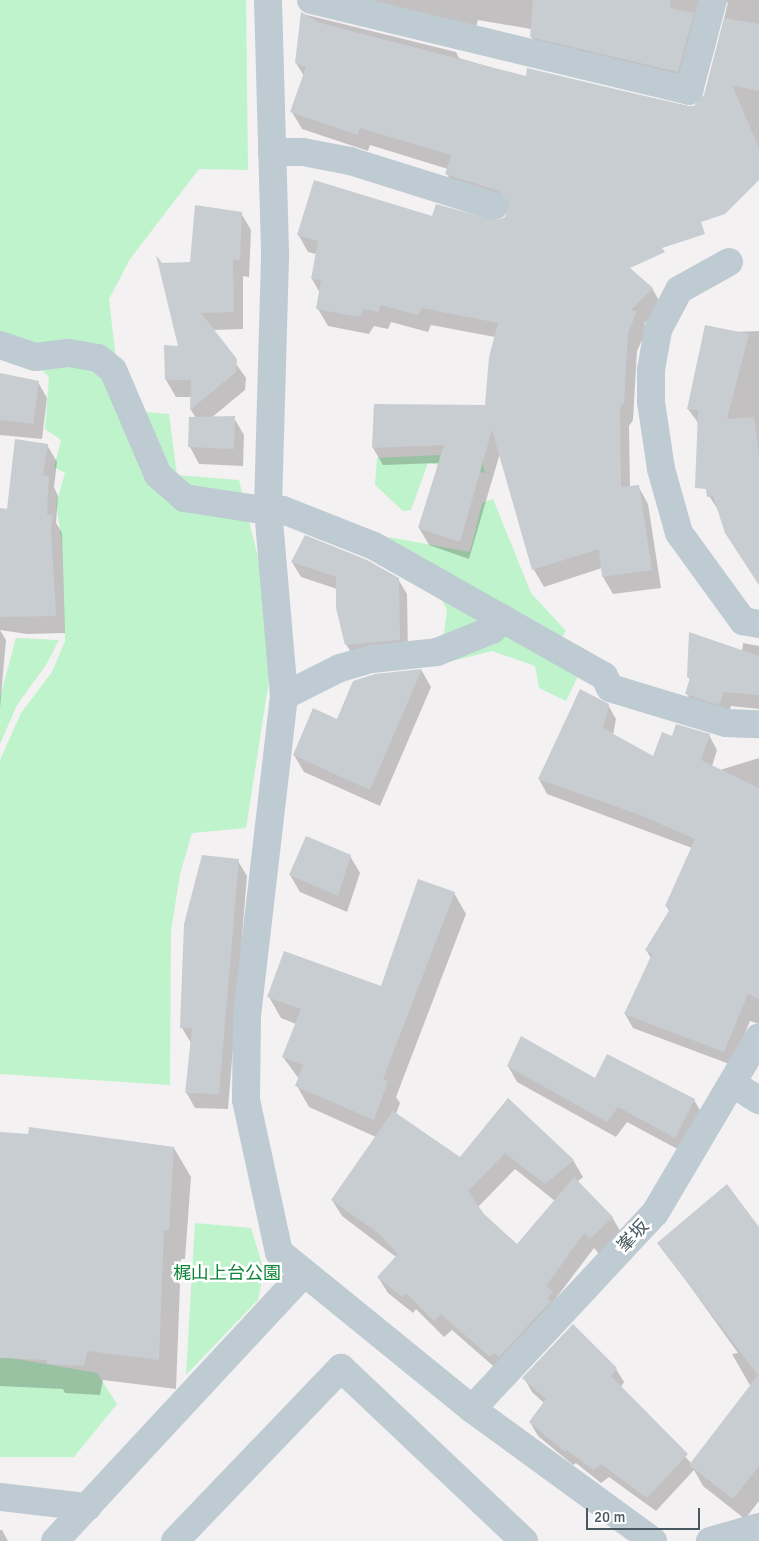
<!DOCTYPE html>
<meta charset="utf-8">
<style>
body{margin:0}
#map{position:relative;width:759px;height:1541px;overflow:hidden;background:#f4f1f2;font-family:Signika,"Noto Sans JP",sans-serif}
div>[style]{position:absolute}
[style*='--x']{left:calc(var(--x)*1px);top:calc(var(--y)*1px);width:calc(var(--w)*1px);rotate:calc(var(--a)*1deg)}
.green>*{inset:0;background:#bef3cb}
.shadow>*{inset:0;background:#0003}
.building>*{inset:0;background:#c8cdd2}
.minor>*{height:28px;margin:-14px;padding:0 14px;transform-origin:14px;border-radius:14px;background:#becbd2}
span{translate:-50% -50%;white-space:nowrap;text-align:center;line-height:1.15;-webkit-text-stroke:5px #fff;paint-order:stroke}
.street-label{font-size:18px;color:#475861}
.park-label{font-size:18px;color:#10843a}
.scale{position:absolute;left:586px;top:1508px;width:114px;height:22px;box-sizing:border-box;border:2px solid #475861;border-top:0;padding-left:6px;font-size:15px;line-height:18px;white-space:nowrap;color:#475861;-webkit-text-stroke:4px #fff;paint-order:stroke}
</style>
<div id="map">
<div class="green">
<i style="clip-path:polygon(0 0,246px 0,248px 170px,199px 169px,130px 259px,109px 299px,117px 368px,144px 412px,169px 414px,177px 475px,239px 480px,264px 582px,272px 662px,246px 828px,192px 833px,180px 874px,171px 931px,170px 1085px,0 1074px,0 760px,21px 713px,52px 672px,65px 641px,62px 543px,56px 504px,65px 473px,54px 467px,61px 440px,45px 429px,49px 377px,17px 347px,0 340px)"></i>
<i style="clip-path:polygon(481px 453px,485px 473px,428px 463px,411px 510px,403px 511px,375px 485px,377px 458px)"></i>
<i style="clip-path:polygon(493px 499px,531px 593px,566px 631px,548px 657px,579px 674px,566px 701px,539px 688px,535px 666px,492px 651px,440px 664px,447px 610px,440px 596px,388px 537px,470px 552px,482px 503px)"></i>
<i style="clip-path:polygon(16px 638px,59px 640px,46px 665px,17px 705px,0 744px,0 697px)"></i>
<i style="clip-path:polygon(195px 1223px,251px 1228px,264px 1270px,258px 1300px,186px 1375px)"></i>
<i style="clip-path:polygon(0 1356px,97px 1373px,117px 1404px,74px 1457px,0 1457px)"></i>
</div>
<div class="shadow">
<i style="clip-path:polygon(316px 0,759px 0,759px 173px,626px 266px,652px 288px,662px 306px,644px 324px,647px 329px,637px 351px,633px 420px,629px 426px,630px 487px,638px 486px,648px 504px,661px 588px,613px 594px,603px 577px,602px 568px,544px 587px,534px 570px,500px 453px,469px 559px,429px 545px,419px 528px,439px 463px,383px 465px,373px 448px,486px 406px,495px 337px,431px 325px,428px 332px,391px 322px,388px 329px,374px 326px,369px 334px,328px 326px,318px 309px,320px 293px,312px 279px,316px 254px,308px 252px,298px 234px,433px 218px,489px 222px,506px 218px,509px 210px,457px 192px,447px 174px,448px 169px,370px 145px,368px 151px,302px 129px,292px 112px,304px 76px,296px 63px,303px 14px,456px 52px,459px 58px,527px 78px,528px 70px,693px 107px,705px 96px,728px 2px,711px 7px,688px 89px,541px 54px,531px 36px,531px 29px,478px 20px,473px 38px)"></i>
<i style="clip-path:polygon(241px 213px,251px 230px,249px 277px,243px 276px,243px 329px,212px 330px,246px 378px,245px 390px,211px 418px,234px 418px,244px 435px,243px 466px,199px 464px,190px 447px,196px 418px,191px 410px,191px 397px,176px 397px,166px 380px,180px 347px,161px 265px,191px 263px)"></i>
<i style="clip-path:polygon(759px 331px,759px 585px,726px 532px,719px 511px,709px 496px,699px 424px,688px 409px,733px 332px)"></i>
<i style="clip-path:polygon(0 374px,38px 382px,47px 398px,42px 439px,0 435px)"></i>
<i style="clip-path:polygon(47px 445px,57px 462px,54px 487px,58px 496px,56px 523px,62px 533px,65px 633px,27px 634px,0 630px,6px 640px,0 708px,0 510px,8px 511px)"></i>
<i style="clip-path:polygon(292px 562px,398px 579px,407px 594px,408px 655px,355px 659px,346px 644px,337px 589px,301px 577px)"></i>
<i style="clip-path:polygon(743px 643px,759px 646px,759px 709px,731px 706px,727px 718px,695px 709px,687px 694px,691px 681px,688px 677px,742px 652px)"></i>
<i style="clip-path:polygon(422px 671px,431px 687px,380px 806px,304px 772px,294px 755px,338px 720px,375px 676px)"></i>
<i style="clip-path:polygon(608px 705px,616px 719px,613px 735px,654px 758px,673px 737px,709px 735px,717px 750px,710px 773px,759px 758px,759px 1024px,750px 1021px,732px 1065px,633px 1028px,625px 1014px,651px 958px,646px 950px,670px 912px,666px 906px,692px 848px,547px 794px,539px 779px)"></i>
<i style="clip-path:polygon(350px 856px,360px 873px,347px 912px,300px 892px,290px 875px)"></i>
<i style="clip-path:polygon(238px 861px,247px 876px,228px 1109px,195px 1108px,186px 1092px,191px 1043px,182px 1028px)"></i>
<i style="clip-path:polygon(evenodd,454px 893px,466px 914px,396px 1097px,400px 1103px,396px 1114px,460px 1158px,508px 1100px,573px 1160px,583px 1177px,577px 1182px,612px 1217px,622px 1234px,600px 1255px,594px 1248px,500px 1372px,452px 1330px,444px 1337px,416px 1309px,413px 1313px,388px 1293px,378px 1277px,396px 1257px,342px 1216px,332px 1200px,376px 1137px,309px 1107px,297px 1086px,299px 1079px,283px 1057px,296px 1024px,281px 1018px,269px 997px,381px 988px,454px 893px,515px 1169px,555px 1201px,517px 1246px,477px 1208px,515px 1169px)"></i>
<i style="clip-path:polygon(508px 1066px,694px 1100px,703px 1115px,683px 1152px,627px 1122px,616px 1137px,517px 1082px)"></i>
<i style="clip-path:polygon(0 1133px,174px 1148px,191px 1177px,185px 1259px,181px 1259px,176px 1389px,103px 1380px,100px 1395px,65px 1393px,63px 1389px,0 1386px)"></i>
<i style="clip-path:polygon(759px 1235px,759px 1501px,745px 1519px,703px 1486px,694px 1470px,656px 1511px,609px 1477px,601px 1483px,576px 1463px,573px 1465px,538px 1436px,530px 1422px,544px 1403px,532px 1392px,524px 1378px,616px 1369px,624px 1382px,621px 1387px,692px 1464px,751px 1387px,732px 1354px,738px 1353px,659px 1243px)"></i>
<i style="clip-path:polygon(0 1530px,2px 1530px,8px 1541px,0 1541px)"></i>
</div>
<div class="building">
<i style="clip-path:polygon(533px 0,671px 0,670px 8px,694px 13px,678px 72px,530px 37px)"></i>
<i style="clip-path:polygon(301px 12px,320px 23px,526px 76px,527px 68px,686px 106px,694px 106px,704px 95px,724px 18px,759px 24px,759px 91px,732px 85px,759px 148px,759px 180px,725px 214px,701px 222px,705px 234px,662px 248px,665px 252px,630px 268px,653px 288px,631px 310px,637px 311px,628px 333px,624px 403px,620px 408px,621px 487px,639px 485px,652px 570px,602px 577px,599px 549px,532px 570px,492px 430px,460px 542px,418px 528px,444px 445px,372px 448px,374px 404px,485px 405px,489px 357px,498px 323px,422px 308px,418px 315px,381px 305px,378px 312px,364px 309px,359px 317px,316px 309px,321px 280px,311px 279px,318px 241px,297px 235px,314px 180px,432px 216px,436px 204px,497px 221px,505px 217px,509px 203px,499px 191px,445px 174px,451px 155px,360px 128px,358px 135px,290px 112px,306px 67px,295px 63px)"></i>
<i style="clip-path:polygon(195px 205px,242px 212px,240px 260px,233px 260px,234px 312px,201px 313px,237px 359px,236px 372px,190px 410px,191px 380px,165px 380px,164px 345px,178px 346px,156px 255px,162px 263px,190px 262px)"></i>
<i style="clip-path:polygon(705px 325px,749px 334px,727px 419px,754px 417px,759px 456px,759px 585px,725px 533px,713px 496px,707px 497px,706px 489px,695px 488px,698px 410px,687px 409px)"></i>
<i style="clip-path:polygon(0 373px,39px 381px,33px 424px,0 420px)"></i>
<i style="clip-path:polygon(235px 416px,234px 449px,188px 447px,189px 417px)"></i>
<i style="clip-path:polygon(15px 439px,48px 444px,43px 475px,49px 477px,47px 514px,53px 515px,51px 528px,56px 616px,0 617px,0 508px,7px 509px)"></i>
<i style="clip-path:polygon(305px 535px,367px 560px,399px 578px,400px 640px,345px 645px,336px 608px,336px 577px,291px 562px)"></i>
<i style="clip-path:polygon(689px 632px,759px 656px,759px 695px,724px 692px,719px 705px,685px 694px,690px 678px,687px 677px)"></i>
<i style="clip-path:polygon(422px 669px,370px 790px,293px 755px,313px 708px,337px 719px,353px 681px,375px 674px)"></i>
<i style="clip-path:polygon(580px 689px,609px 704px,603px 728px,653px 756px,662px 732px,672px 736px,676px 724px,710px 734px,701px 760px,759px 788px,759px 999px,748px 994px,724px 1052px,624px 1014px,652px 954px,645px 950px,670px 909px,665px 906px,695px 839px,640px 815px,538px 779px)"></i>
<i style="clip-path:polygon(306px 836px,351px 855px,338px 896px,289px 875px)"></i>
<i style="clip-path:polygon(202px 855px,239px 859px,219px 1094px,185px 1093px,192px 1028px,180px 1028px,184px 924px)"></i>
<i style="clip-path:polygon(418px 879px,455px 892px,383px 1079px,388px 1081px,374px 1120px,295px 1086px,303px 1065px,282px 1057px,301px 1009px,267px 997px,284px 951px,381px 986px)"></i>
<i style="clip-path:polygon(521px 1036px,595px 1078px,607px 1054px,695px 1099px,675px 1138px,618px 1107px,607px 1122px,507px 1066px)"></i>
<i style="clip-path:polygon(508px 1098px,574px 1160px,545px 1184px,505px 1153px,468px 1191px,484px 1214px,517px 1244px,574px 1177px,613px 1217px,590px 1239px,584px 1233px,546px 1286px,553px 1292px,547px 1298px,551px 1301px,499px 1357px,494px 1353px,490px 1357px,441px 1314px,434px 1321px,406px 1293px,403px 1297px,377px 1277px,398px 1254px,377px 1232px,331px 1200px,393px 1111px,460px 1157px)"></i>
<i style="clip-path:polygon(29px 1127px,174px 1147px,169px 1230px,164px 1230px,159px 1360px,87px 1351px,84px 1366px,47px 1364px,47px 1360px,0 1358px,0 1132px,28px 1134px)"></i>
<i style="clip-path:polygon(727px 1184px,759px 1227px,759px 1466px,733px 1499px,689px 1465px,758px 1375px,657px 1243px)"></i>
<i style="clip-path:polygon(573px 1324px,617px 1368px,611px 1376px,688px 1454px,647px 1498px,601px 1464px,593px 1470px,567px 1450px,565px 1452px,529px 1422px,546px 1399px,522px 1378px)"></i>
</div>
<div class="minor">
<i style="--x:268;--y:0;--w:257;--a:88.4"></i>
<i style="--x:275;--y:257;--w:252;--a:91.6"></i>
<i style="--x:268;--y:509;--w:188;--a:85.1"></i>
<i style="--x:284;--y:696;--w:322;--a:96.6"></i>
<i style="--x:247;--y:1016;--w:84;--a:90.7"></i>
<i style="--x:246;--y:1100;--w:156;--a:77.8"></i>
<i style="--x:279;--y:1252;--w:249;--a:39.1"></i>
<i style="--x:472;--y:1409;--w:224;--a:36.1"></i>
<i style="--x:311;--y:0;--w:389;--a:13.5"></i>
<i style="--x:689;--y:91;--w:94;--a:-75.2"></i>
<i style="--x:272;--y:152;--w:31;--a:0"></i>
<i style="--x:303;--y:152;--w:48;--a:10.8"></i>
<i style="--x:350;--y:161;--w:151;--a:17.4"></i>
<i style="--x:729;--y:262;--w:57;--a:150.8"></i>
<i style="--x:679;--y:290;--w:45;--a:117.7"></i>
<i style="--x:658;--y:330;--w:41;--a:99.9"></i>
<i style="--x:651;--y:370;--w:32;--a:90"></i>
<i style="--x:651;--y:402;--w:68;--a:81.5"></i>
<i style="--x:661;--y:469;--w:66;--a:74.3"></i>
<i style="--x:679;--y:533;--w:109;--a:54"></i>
<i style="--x:743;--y:621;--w:16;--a:11"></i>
<i style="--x:0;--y:345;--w:37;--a:19"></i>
<i style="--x:35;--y:357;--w:34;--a:-7"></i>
<i style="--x:69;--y:353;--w:29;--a:10"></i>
<i style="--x:98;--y:358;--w:19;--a:39"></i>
<i style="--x:113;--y:370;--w:114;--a:66.8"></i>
<i style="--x:158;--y:475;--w:35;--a:41"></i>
<i style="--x:184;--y:498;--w:73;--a:8.7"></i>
<i style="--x:256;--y:509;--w:27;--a:2"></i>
<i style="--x:283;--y:510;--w:98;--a:21.6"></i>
<i style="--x:374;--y:546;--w:264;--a:29.5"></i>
<i style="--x:604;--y:676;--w:13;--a:63"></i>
<i style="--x:610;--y:688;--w:121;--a:16.8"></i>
<i style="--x:726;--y:723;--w:33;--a:2"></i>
<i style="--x:284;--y:696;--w:63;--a:-26.6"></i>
<i style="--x:340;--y:668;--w:33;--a:-16"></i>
<i style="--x:372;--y:659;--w:65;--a:-6.1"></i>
<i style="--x:437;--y:652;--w:59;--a:-21.8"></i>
<i style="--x:492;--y:630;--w:16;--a:-43"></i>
<i style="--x:733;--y:1084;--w:31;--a:32"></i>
<i style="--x:472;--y:1409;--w:268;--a:-47"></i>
<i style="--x:655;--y:1213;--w:204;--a:-59.4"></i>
<i style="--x:0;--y:1497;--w:88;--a:6.6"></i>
<i style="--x:55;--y:1541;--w:364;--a:-47.1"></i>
<i style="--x:175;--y:1541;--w:240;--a:-46.2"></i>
<i style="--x:341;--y:1368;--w:252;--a:43.4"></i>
<i style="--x:710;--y:1541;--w:51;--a:-15.9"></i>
</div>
<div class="street-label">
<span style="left:633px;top:1236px;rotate:-47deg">峯坂</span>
</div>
<div class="park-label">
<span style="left:227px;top:1273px">梶山上台公園</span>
</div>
<div class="scale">20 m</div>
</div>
